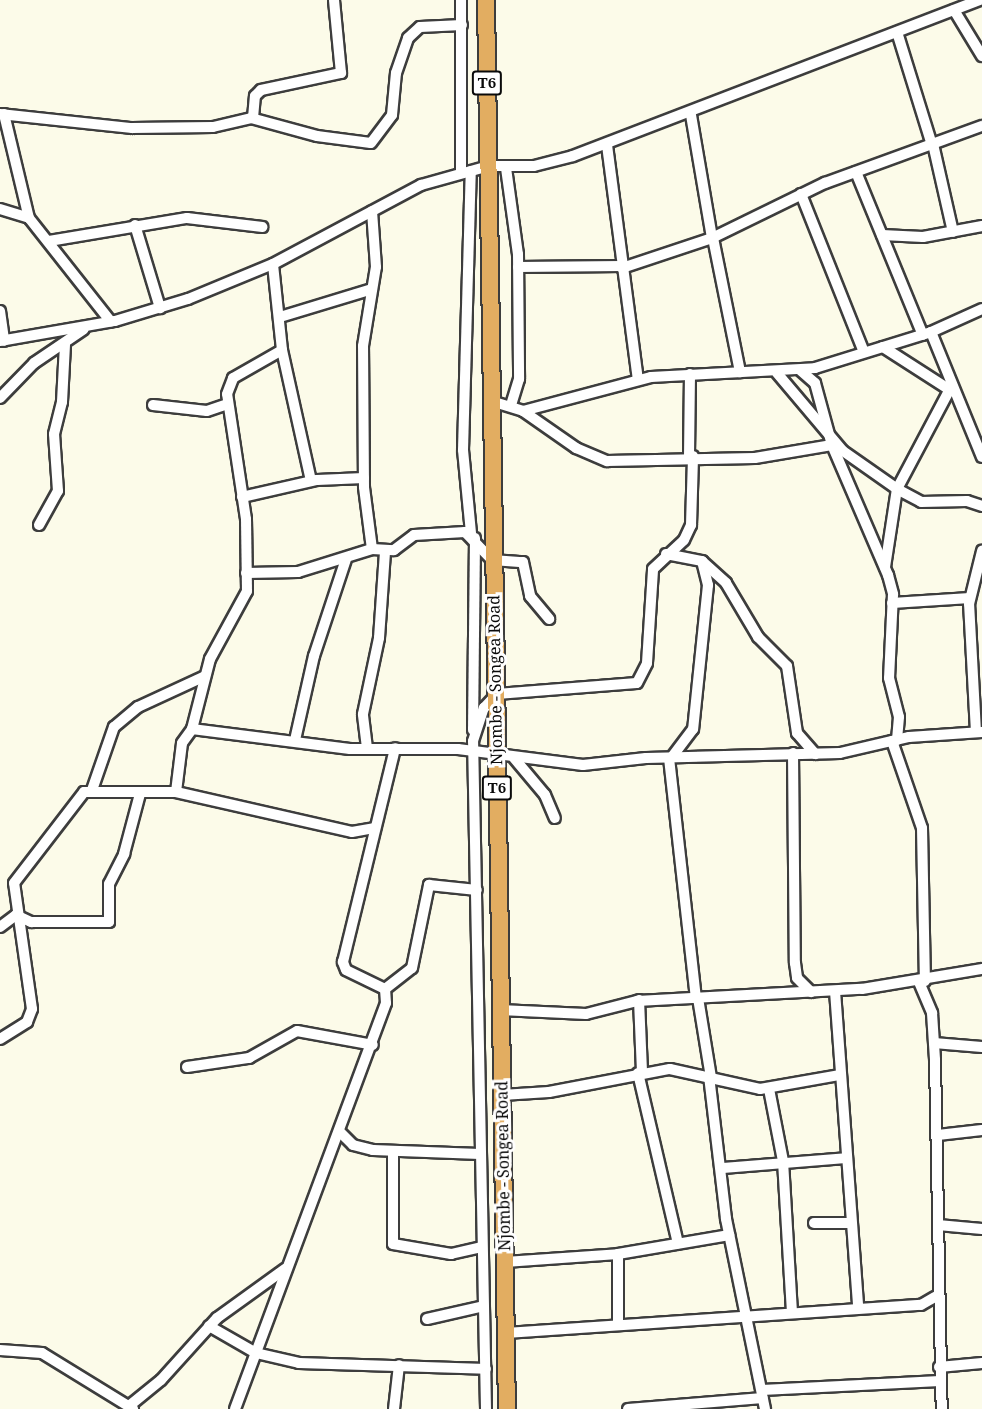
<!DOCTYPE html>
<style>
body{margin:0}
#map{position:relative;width:982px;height:1409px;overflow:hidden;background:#fcfbe9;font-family:"Noto Serif",serif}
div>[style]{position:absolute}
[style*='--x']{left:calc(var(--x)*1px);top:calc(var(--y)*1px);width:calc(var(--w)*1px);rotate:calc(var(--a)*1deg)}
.roads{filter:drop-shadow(2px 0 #3d3d3d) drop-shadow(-2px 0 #3d3d3d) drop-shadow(0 2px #3d3d3d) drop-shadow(0 -2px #3d3d3d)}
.minor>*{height:10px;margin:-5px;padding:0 5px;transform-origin:5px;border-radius:5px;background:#fff}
.highway>*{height:16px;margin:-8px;padding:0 8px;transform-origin:8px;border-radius:8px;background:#e2ad61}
span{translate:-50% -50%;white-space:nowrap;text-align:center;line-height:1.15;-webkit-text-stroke:6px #fff;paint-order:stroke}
.shield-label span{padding:2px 4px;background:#fff;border:2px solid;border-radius:4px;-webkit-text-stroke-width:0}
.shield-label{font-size:15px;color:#0a0a0a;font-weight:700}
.street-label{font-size:16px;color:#0a0a0a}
</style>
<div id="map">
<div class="roads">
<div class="minor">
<i style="--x:461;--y:0;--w:172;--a:90"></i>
<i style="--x:954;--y:10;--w:54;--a:58.7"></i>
<i style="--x:897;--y:32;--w:118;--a:72.8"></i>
<i style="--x:0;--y:114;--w:133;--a:6.1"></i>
<i style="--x:132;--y:128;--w:81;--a:-0.7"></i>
<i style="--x:213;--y:127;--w:39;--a:-13"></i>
<i style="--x:251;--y:118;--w:68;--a:15.3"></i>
<i style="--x:317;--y:136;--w:54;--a:7.4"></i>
<i style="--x:371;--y:143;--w:35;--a:-53"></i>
<i style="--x:392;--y:115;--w:42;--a:-84.6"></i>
<i style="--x:396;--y:73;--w:37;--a:-71"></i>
<i style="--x:408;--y:38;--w:16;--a:-43"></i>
<i style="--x:420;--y:27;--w:42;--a:-2.7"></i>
<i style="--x:4;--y:114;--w:107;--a:76.5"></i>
<i style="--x:691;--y:115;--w:125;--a:80.3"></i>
<i style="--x:253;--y:118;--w:22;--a:-85"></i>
<i style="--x:255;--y:96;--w:8;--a:-45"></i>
<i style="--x:261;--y:90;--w:82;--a:-12"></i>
<i style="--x:341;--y:73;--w:73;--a:-95.5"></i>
<i style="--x:933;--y:144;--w:90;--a:77.2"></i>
<i style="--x:607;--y:145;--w:236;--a:82.5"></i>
<i style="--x:506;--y:168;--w:87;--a:82.1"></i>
<i style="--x:518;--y:254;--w:125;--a:89.5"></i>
<i style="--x:519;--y:379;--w:27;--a:107"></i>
<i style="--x:856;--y:172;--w:176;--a:67.7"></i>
<i style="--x:801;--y:194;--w:170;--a:68.3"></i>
<i style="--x:0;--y:209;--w:30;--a:17"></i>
<i style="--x:29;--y:218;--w:132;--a:51.7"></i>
<i style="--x:135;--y:225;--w:87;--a:73.2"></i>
<i style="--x:882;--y:235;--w:41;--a:2.8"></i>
<i style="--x:923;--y:237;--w:60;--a:-10.6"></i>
<i style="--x:713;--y:238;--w:137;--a:78.6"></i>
<i style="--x:49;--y:241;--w:140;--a:-9.5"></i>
<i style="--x:187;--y:218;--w:76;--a:6.8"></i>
<i style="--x:518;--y:267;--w:104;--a:-0.6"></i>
<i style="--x:622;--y:268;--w:95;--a:-18.4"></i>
<i style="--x:712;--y:238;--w:126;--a:-26"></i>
<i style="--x:825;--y:183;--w:167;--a:-20"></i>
<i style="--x:0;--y:311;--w:30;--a:82"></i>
<i style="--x:280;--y:317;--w:96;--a:-16.9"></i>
<i style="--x:931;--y:332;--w:135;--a:67.8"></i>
<i style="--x:0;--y:341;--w:117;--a:-9.9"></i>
<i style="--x:115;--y:321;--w:76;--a:-16.8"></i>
<i style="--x:188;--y:299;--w:92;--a:-22.4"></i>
<i style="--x:273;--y:264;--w:168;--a:-28.1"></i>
<i style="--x:421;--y:185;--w:71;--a:-15.6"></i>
<i style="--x:489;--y:166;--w:45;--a:0"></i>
<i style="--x:534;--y:166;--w:40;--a:-14.4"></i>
<i style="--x:573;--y:156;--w:436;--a:-21"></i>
<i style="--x:883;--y:347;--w:80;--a:32.7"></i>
<i style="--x:282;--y:350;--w:134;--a:77.5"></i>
<i style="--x:800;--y:370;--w:20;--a:41"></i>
<i style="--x:815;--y:383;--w:64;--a:74.7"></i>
<i style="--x:832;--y:445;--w:142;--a:66.7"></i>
<i style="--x:888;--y:575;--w:20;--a:75"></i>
<i style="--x:893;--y:594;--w:84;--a:92.7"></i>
<i style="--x:889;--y:678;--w:40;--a:75.6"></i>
<i style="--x:899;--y:717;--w:23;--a:95"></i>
<i style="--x:777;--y:373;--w:102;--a:49.8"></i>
<i style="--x:843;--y:451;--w:66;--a:35.1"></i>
<i style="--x:897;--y:489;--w:27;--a:28"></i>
<i style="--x:921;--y:502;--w:46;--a:-1.2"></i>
<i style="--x:967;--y:501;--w:16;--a:18"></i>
<i style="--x:0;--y:398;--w:49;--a:-45.8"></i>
<i style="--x:34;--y:363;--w:60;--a:-34.2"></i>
<i style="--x:491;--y:401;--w:34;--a:17"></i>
<i style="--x:523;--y:411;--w:65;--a:34.9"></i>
<i style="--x:576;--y:448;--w:34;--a:23"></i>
<i style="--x:607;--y:461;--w:148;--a:-1.2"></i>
<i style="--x:755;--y:458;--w:78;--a:-9.6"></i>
<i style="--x:153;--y:405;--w:54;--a:6.3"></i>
<i style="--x:207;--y:411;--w:21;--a:-19"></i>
<i style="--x:523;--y:411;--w:132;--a:-14.9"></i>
<i style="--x:651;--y:377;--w:164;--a:-3.1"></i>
<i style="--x:815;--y:368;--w:121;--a:-17.2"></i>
<i style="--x:931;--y:332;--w:56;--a:-24.3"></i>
<i style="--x:689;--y:456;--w:82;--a:-89.3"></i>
<i style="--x:242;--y:497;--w:77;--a:-12.8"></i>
<i style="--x:317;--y:480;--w:47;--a:-2.4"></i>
<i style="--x:39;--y:525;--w:39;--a:-61"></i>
<i style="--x:58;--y:491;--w:57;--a:-94"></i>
<i style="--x:54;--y:434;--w:33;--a:-76"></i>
<i style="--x:62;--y:402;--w:58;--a:-87"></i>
<i style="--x:471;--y:533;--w:83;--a:-95.5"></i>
<i style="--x:463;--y:450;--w:279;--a:-88.4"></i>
<i style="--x:372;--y:549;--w:63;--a:-97.4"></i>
<i style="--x:364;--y:487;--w:141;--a:-90.4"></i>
<i style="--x:363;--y:346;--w:80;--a:-80.7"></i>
<i style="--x:376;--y:267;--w:56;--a:-94.1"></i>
<i style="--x:666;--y:554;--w:37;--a:11"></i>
<i style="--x:702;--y:561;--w:25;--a:76"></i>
<i style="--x:708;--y:585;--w:145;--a:95.9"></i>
<i style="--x:693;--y:729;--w:36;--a:127"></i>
<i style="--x:703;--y:562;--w:31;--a:42"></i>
<i style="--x:726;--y:583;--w:63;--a:59.3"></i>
<i style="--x:758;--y:637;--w:41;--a:45"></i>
<i style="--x:787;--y:666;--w:68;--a:81.5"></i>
<i style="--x:797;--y:733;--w:28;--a:49"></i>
<i style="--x:885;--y:567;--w:79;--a:-81.3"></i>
<i style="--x:897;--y:489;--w:115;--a:-62.1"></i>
<i style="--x:246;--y:573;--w:52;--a:-1.1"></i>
<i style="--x:298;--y:572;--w:77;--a:-17.3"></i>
<i style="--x:372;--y:549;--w:22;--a:3"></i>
<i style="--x:394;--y:550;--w:25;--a:-37"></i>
<i style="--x:414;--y:535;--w:51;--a:-3.4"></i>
<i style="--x:465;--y:532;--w:39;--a:46"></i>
<i style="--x:492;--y:560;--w:31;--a:4"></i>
<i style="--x:523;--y:562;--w:35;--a:78"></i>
<i style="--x:530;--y:596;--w:30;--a:50"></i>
<i style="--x:892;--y:603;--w:78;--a:-3.7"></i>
<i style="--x:192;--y:729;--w:159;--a:7.2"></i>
<i style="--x:350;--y:749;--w:108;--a:0"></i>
<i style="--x:458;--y:749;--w:126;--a:7.3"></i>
<i style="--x:583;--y:765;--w:63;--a:-6.3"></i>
<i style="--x:646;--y:758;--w:194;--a:-1.5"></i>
<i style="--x:840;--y:753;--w:71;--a:-13.1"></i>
<i style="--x:909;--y:737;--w:73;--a:-3.9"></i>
<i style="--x:473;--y:730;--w:192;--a:-89.4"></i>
<i style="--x:976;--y:732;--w:128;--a:-93.1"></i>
<i style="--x:969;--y:604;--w:55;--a:-76.2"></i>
<i style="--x:295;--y:740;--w:86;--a:-77.3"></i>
<i style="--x:314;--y:656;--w:102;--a:-71.7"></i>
<i style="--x:892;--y:741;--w:92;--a:71"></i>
<i style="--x:922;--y:828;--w:153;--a:88.9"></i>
<i style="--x:367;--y:748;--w:34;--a:-97"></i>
<i style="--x:363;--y:714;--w:78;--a:-78.1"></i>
<i style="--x:379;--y:638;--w:86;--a:-86"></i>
<i style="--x:793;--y:753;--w:210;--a:89.5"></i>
<i style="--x:795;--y:963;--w:15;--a:82"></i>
<i style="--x:797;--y:978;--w:20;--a:45"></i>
<i style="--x:514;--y:758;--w:48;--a:50"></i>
<i style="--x:545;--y:795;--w:25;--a:67"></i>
<i style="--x:669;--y:758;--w:242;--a:83.6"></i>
<i style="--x:92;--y:790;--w:67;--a:-70.8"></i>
<i style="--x:114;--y:727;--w:31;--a:-40"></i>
<i style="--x:138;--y:707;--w:74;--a:-24.8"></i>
<i style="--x:176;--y:792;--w:49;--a:-83"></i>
<i style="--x:182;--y:743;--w:17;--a:-54"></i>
<i style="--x:192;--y:729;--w:72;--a:-75.6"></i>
<i style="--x:210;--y:659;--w:77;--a:-61.4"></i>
<i style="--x:247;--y:591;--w:72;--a:-90.8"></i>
<i style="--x:246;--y:519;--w:126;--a:-98.6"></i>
<i style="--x:227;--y:394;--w:17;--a:-69"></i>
<i style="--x:233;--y:378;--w:56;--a:-29.7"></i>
<i style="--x:282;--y:350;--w:86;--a:-96"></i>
<i style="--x:0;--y:927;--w:20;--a:-37"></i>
<i style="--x:16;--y:915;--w:17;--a:25"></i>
<i style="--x:31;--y:922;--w:78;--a:0"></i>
<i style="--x:109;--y:922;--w:38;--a:-90"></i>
<i style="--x:109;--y:884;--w:34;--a:-63"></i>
<i style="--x:124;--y:854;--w:62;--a:-75.1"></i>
<i style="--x:919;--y:982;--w:34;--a:67"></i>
<i style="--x:932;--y:1013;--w:47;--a:86.3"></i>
<i style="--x:935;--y:1060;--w:349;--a:88.9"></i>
<i style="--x:385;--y:989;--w:34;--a:-38"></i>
<i style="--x:412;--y:968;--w:85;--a:-78.4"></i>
<i style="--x:429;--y:885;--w:48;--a:5.9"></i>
<i style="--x:835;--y:991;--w:317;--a:85.8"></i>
<i style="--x:698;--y:998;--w:80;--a:80.7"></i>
<i style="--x:639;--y:1000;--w:72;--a:87.6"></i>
<i style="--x:500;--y:1010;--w:86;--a:2.7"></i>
<i style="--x:586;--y:1014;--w:53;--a:-14.3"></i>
<i style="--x:637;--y:1001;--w:225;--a:-3.1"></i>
<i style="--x:862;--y:989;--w:122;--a:-9.5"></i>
<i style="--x:0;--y:1039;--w:32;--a:-32"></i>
<i style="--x:27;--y:1022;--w:14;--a:-69"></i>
<i style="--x:32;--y:1009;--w:127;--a:-98.1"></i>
<i style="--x:14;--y:883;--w:115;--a:-52.4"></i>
<i style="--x:84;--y:792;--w:92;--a:0"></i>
<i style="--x:176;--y:792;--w:180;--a:12.8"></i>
<i style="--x:352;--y:832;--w:22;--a:-10"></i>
<i style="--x:934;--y:1043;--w:48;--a:4.8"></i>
<i style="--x:187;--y:1067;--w:63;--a:-8.3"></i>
<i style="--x:249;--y:1058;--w:55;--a:-29.4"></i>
<i style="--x:297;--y:1031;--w:77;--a:10.4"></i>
<i style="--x:638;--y:1073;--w:175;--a:76.8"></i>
<i style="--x:709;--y:1076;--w:144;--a:83.2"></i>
<i style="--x:726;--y:1219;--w:194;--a:78.4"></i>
<i style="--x:769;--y:1089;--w:73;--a:79"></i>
<i style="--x:783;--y:1161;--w:150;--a:86.6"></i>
<i style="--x:502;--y:1095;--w:47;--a:-3.7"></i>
<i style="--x:549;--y:1092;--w:123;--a:-10.8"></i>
<i style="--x:670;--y:1069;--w:92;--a:12.5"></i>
<i style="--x:760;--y:1089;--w:80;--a:-10"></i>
<i style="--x:341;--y:1133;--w:17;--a:45"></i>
<i style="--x:353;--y:1145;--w:21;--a:14"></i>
<i style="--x:373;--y:1150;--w:107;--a:2.1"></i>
<i style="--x:938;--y:1135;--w:44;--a:-6.5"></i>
<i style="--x:393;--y:1152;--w:92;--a:90"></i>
<i style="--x:393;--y:1244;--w:59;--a:9.8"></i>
<i style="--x:451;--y:1254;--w:31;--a:-13"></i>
<i style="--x:723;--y:1168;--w:123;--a:-4.6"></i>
<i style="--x:814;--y:1223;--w:36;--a:0"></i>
<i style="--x:938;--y:1225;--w:44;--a:5.2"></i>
<i style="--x:618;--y:1254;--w:71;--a:90"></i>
<i style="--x:505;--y:1262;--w:113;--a:-4"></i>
<i style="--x:618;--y:1254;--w:113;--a:-9.7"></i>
<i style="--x:427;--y:1319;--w:58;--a:-12.8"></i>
<i style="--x:209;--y:1326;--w:54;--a:29.9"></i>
<i style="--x:256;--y:1353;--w:44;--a:13.1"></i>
<i style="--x:299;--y:1363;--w:187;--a:1.8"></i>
<i style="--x:506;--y:1333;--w:416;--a:-3.9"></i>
<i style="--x:921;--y:1305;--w:20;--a:-30"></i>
<i style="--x:0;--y:1350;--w:42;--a:4.1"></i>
<i style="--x:42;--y:1353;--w:107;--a:31.6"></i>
<i style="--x:939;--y:1367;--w:43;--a:-5.3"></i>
<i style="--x:762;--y:1390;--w:178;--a:-2.9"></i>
<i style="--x:129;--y:1406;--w:41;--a:-39.1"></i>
<i style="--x:161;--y:1380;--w:84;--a:-47.9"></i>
<i style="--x:217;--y:1318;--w:84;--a:-35.8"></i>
<i style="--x:235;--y:1409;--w:433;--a:-69.6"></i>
<i style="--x:386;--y:1003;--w:14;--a:-94"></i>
<i style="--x:385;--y:989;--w:43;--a:-154"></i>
<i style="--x:346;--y:970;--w:9;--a:-111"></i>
<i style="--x:343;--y:962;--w:220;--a:-76.3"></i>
<i style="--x:394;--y:1409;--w:44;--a:-83.5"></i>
<i style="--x:486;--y:1409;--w:668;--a:-91.11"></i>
<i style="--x:473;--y:741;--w:35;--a:-72"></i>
<i style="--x:484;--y:708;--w:19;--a:-47"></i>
<i style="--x:497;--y:694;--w:140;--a:-4.5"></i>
<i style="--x:637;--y:683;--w:22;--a:-63"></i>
<i style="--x:647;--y:663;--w:94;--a:-86.3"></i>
<i style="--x:653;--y:569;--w:42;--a:-43.1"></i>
<i style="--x:684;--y:540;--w:17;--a:-65"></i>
<i style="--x:691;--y:525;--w:69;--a:-88.3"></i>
<i style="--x:628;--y:1409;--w:135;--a:-4.7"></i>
</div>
<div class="highway">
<i style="--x:486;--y:0;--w:1409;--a:89.15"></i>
</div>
</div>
<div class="shield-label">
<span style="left:487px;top:83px">T6</span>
<span style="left:497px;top:788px">T6</span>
</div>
<div class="street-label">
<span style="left:495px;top:680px;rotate:-91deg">Njombe - Songea Road</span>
<span style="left:503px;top:1166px;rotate:-91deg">Njombe - Songea Road</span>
</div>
</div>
